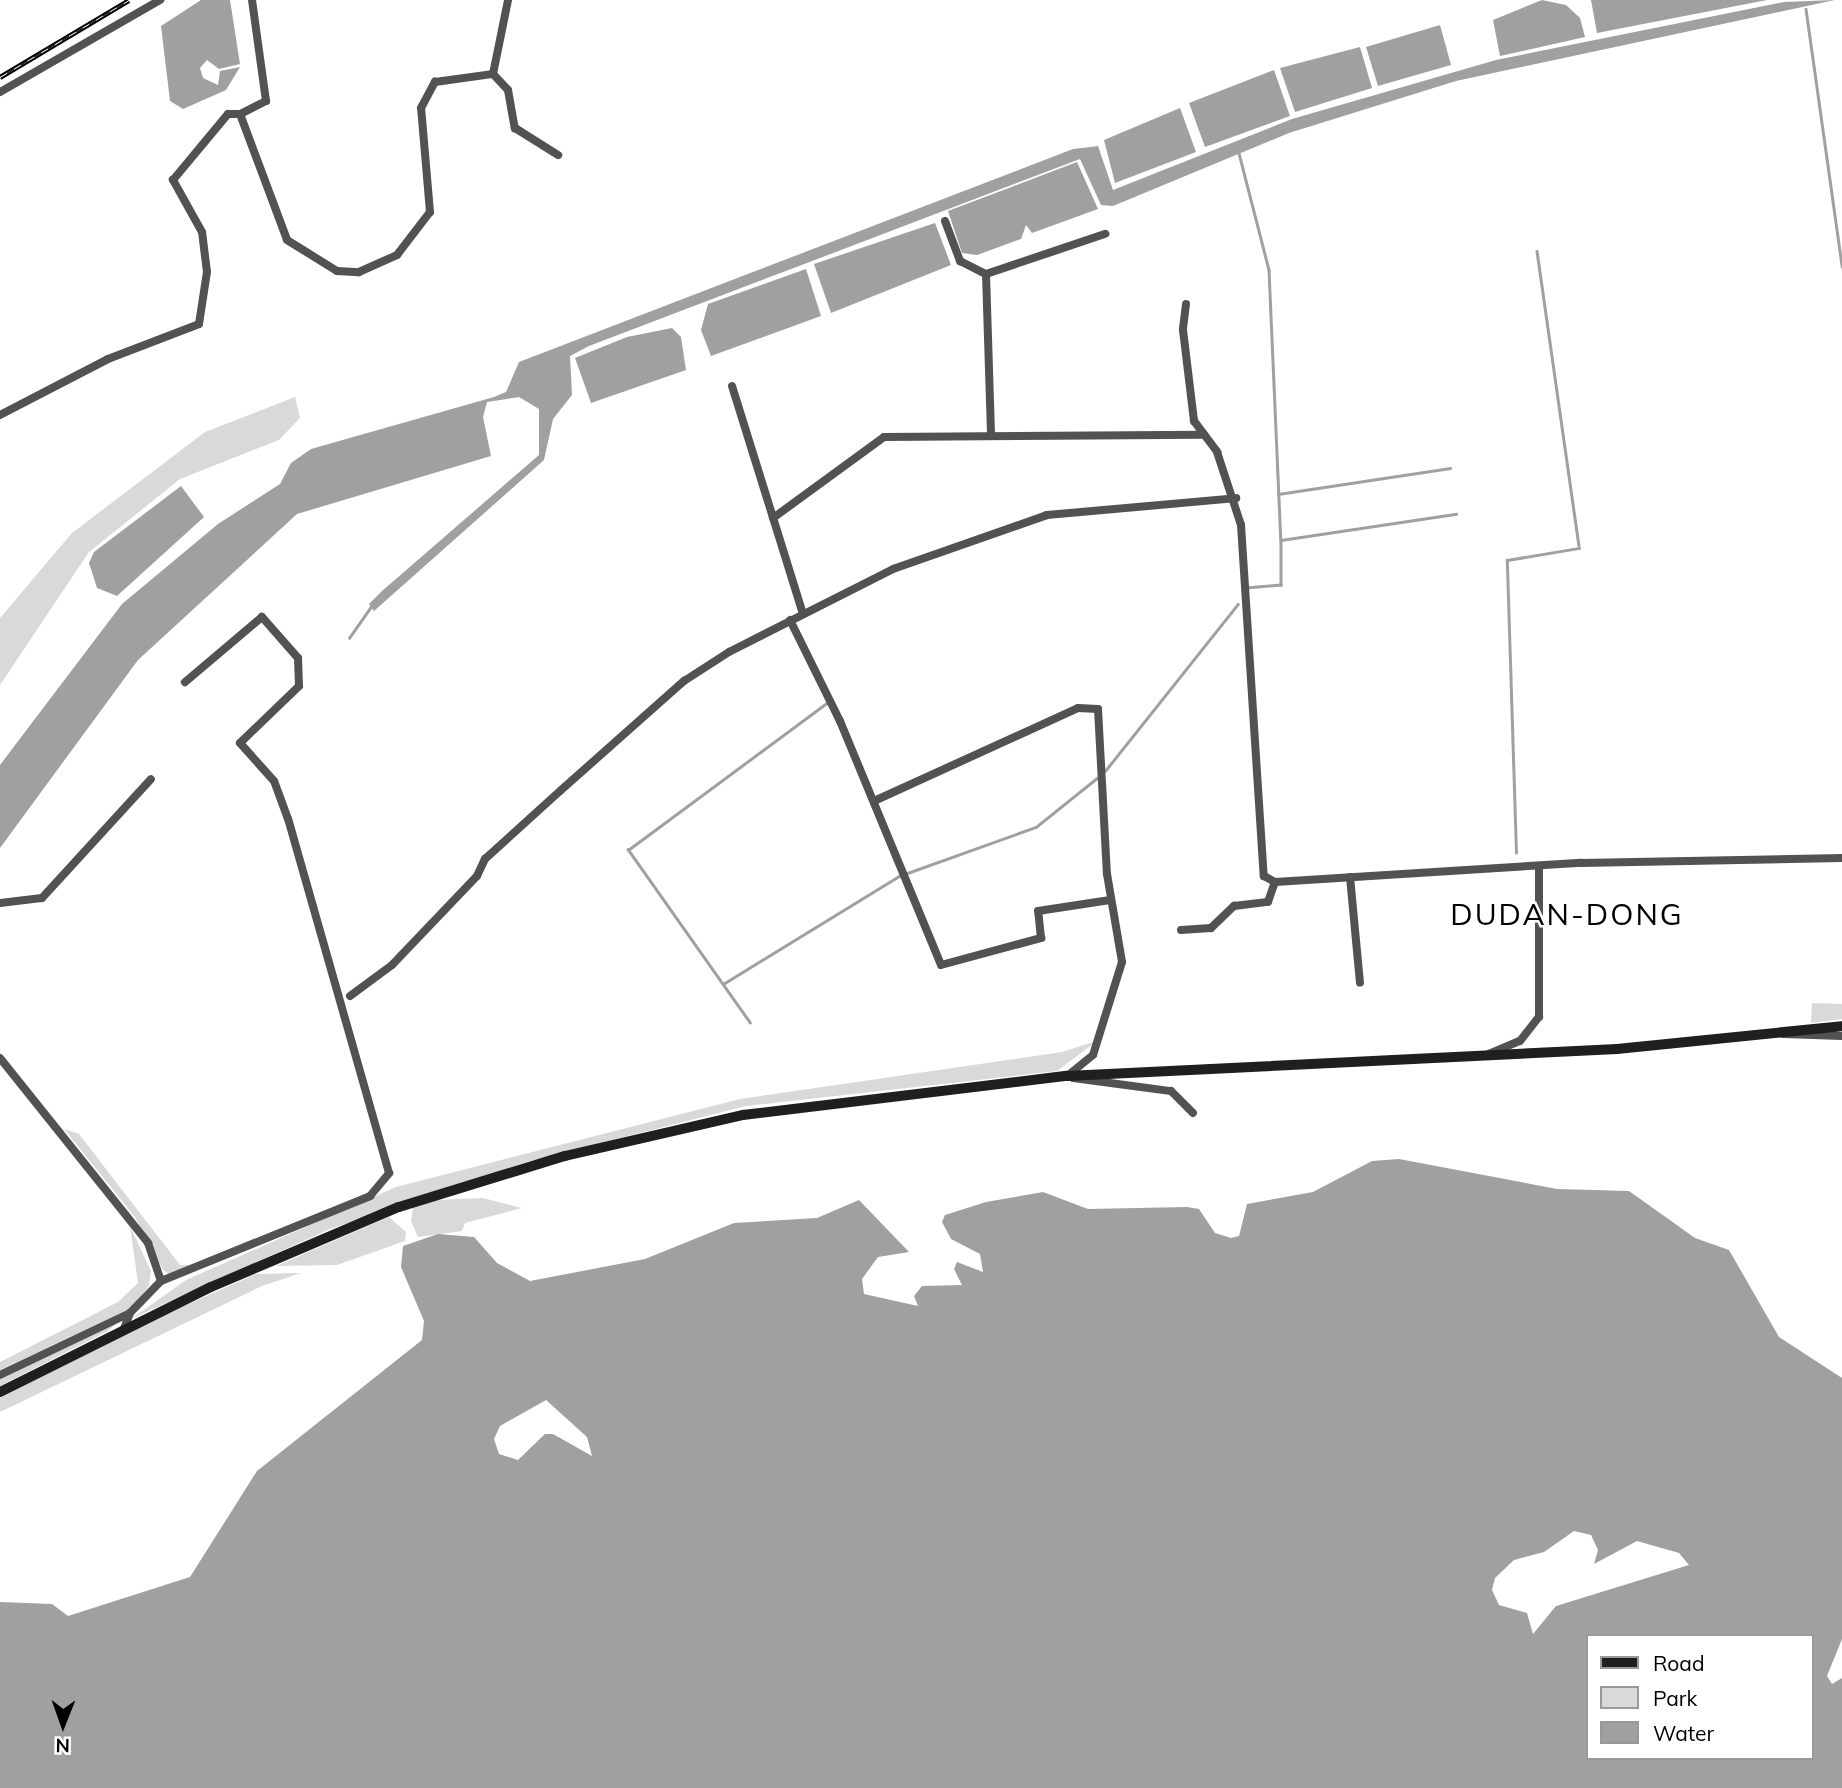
<!DOCTYPE html>
<style>
body{margin:0}
#map{position:relative;width:1842px;height:1788px;overflow:hidden;background:#fff;font-family:Mulish,sans-serif}
div>[style]{position:absolute}
[style*='--x']{left:calc(var(--x)*1px);top:calc(var(--y)*1px);width:calc(var(--w)*1px);rotate:calc(var(--a)*1deg)}
.green>*{inset:0;background:#d9d9d9}
.water>*{inset:0;background:#a0a0a0}
.stream>*{height:2.5px;margin:-1.25px;padding:0 1.25px;transform-origin:1.25px;border-radius:1.25px;background:#a0a0a0}
.street>*{height:8px;margin:-4px;padding:0 4px;transform-origin:4px;border-radius:4px;background:#525252}
.secondary>*{height:10px;margin:-5px;padding:0 5px;transform-origin:5px;border-radius:5px;background:#1f1f1f}
.rail>*{height:5px;margin-top:-2.5px;transform-origin:0;background:repeating-linear-gradient(90deg,#fff 0 8px,#000 0 16px);box-sizing:border-box;border-block:2px solid #000}
span{translate:-50% -50%;white-space:nowrap;text-align:center;line-height:1.15;-webkit-text-stroke:5px #fff;paint-order:stroke}
.quarter-label{font-size:30px;color:#000;letter-spacing:2px}
.legend{position:absolute;left:1586px;top:1634px;width:228px;height:126px;box-sizing:border-box;background:#fff;border:2px solid #999;margin:0;padding:9px 12px;list-style:none;font-size:21px;color:#000}
.legend li{display:flex;align-items:center;gap:14px;height:35px}
.legend b{width:35px;border:2px solid #999}
.north{position:absolute;left:28px;top:1690px;width:70px;height:70px;-webkit-text-stroke:5px #fff;paint-order:stroke;rotate:181deg;font-size:19px;font-weight:700;line-height:28px;text-align:center;color:#000}
.north::after{content:'';display:block;margin:auto;width:24px;height:32px;background:#000;clip-path:polygon(50% 0,100% 100%,50% 72%,0 100%)}
</style>
<div id="map">
<div class="green">
<i style="clip-path:polygon(295px 397px,300px 418px,279px 440px,180px 479px,89px 552px,0 685px,0 618px,72px 533px,205px 432px)"></i>
<i style="clip-path:polygon(1812px 1003px,1842px 1004px,1842px 1019px,1811px 1023px)"></i>
<i style="clip-path:polygon(1097px 1041px,1057px 1071px,746px 1106px,526px 1162px,330px 1229px,131px 1319px,186px 1280px,396px 1187px,740px 1099px,1062px 1052px)"></i>
<i style="clip-path:polygon(64px 1129px,79px 1134px,180px 1265px,197px 1265px,172px 1276px,163px 1270px,135px 1217px)"></i>
<i style="clip-path:polygon(483px 1198px,522px 1208px,465px 1223px,462px 1231px,418px 1237px,411px 1221px,413px 1208px,435px 1200px)"></i>
<i style="clip-path:polygon(389px 1217px,406px 1232px,405px 1241px,337px 1265px,276px 1266px)"></i>
<i style="clip-path:polygon(130px 1226px,151px 1271px,149px 1286px,131px 1308px,0 1370px,0 1362px,118px 1302px,138px 1283px)"></i>
<i style="clip-path:polygon(301px 1273px,262px 1286px,0 1412px,0 1398px,150px 1321px,256px 1274px)"></i>
<i style="clip-path:polygon(123px 1317px,108px 1331px,0 1386px,0 1378px)"></i>
</div>
<div class="water">
<i style="clip-path:polygon(201px 0,230px 0,240px 64px,219px 69px,207px 60px,200px 68px,203px 78px,218px 85px,220px 71px,240px 67px,226px 90px,183px 109px,170px 101px,161px 26px)"></i>
<i style="clip-path:polygon(1542px 0,1566px 5px,1580px 18px,1585px 37px,1500px 56px,1493px 20px)"></i>
<i style="clip-path:polygon(1591px 0,1767px 0,1597px 33px)"></i>
<i style="clip-path:polygon(1835px 0,1456px 81px,1289px 133px,1113px 206px,1101px 205px,1080px 159px,589px 346px,570px 356px,572px 395px,553px 419px,544px 460px,374px 611px,369px 604px,382px 591px,539px 455px,539px 409px,519px 397px,487px 402px,483px 417px,491px 456px,297px 514px,138px 660px,0 848px,0 765px,122px 604px,218px 524px,280px 484px,291px 463px,311px 449px,494px 397px,506px 392px,519px 362px,1073px 149px,1098px 146px,1113px 190px,1292px 119px,1496px 60px,1784px 2px)"></i>
<i style="clip-path:polygon(1440px 25px,1451px 65px,1378px 86px,1366px 47px)"></i>
<i style="clip-path:polygon(1360px 47px,1372px 88px,1295px 112px,1280px 68px)"></i>
<i style="clip-path:polygon(1274px 70px,1290px 116px,1205px 147px,1189px 103px)"></i>
<i style="clip-path:polygon(1180px 108px,1196px 152px,1115px 183px,1104px 140px)"></i>
<i style="clip-path:polygon(1077px 162px,1098px 209px,1032px 233px,1026px 225px,1021px 239px,977px 255px,962px 253px,948px 211px)"></i>
<i style="clip-path:polygon(935px 223px,951px 265px,831px 313px,814px 264px)"></i>
<i style="clip-path:polygon(806px 269px,821px 316px,711px 356px,701px 330px,708px 304px)"></i>
<i style="clip-path:polygon(672px 328px,681px 337px,686px 370px,591px 403px,575px 358px,627px 337px)"></i>
<i style="clip-path:polygon(181px 486px,204px 517px,117px 596px,97px 588px,89px 563px,94px 552px)"></i>
<i style="clip-path:polygon(evenodd,1399px 1159px,1557px 1189px,1629px 1191px,1695px 1238px,1729px 1250px,1779px 1337px,1842px 1378px,1842px 1639px,1827px 1676px,1832px 1684px,1842px 1678px,1842px 1788px,0 1788px,0 1602px,52px 1604px,68px 1616px,190px 1577px,257px 1471px,422px 1340px,424px 1321px,401px 1267px,403px 1246px,438px 1234px,474px 1237px,497px 1263px,530px 1281px,645px 1259px,734px 1223px,817px 1218px,859px 1200px,909px 1252px,878px 1257px,862px 1279px,864px 1294px,918px 1306px,914px 1296px,922px 1286px,962px 1285px,954px 1269px,957px 1262px,983px 1272px,980px 1254px,951px 1239px,942px 1222px,945px 1215px,986px 1202px,1043px 1192px,1088px 1209px,1187px 1207px,1199px 1209px,1215px 1233px,1231px 1238px,1239px 1236px,1247px 1204px,1313px 1192px,1372px 1161px,1399px 1159px,546px 1400px,587px 1437px,592px 1456px,553px 1434px,545px 1434px,518px 1460px,499px 1454px,494px 1439px,500px 1426px,546px 1400px,1399px 1159px,1574px 1531px,1591px 1535px,1598px 1550px,1594px 1564px,1637px 1541px,1679px 1553px,1689px 1565px,1556px 1606px,1533px 1634px,1527px 1613px,1499px 1605px,1492px 1590px,1495px 1578px,1514px 1560px,1544px 1552px,1574px 1531px,1399px 1159px,1588px 1636px,1812px 1636px,1812px 1758px,1588px 1758px,1588px 1636px)"></i>
</div>
<div class="stream">
<i style="--x:1806;--y:9;--w:260;--a:82"></i>
<i style="--x:1239;--y:153;--w:121;--a:75.6"></i>
<i style="--x:1269;--y:270;--w:270;--a:87.5"></i>
<i style="--x:1281;--y:540;--w:45;--a:90"></i>
<i style="--x:1281;--y:585;--w:32;--a:175"></i>
<i style="--x:1537;--y:251;--w:297;--a:81.9"></i>
<i style="--x:1278;--y:494;--w:174;--a:-8.6"></i>
<i style="--x:1281;--y:540;--w:177;--a:-8.5"></i>
<i style="--x:349;--y:638;--w:38;--a:-55"></i>
<i style="--x:1105;--y:771;--w:213;--a:-51.5"></i>
<i style="--x:1516;--y:853;--w:293;--a:-91.8"></i>
<i style="--x:1507;--y:560;--w:73;--a:-9.5"></i>
<i style="--x:723;--y:984;--w:206;--a:-31.5"></i>
<i style="--x:899;--y:876;--w:145;--a:-19.7"></i>
<i style="--x:1036;--y:827;--w:78;--a:-38.8"></i>
<i style="--x:750;--y:1023;--w:212;--a:-125.2"></i>
<i style="--x:628;--y:850;--w:247;--a:-36.5"></i>
</div>
<div class="street">
<i style="--x:252;--y:0;--w:102;--a:82.1"></i>
<i style="--x:266;--y:101;--w:29;--a:153"></i>
<i style="--x:240;--y:114;--w:134;--a:69.5"></i>
<i style="--x:287;--y:240;--w:59;--a:31.8"></i>
<i style="--x:337;--y:271;--w:22;--a:3"></i>
<i style="--x:359;--y:272;--w:42;--a:-24.1"></i>
<i style="--x:397;--y:255;--w:54;--a:-52.5"></i>
<i style="--x:430;--y:212;--w:104;--a:-94.9"></i>
<i style="--x:421;--y:108;--w:30;--a:-62"></i>
<i style="--x:435;--y:82;--w:59;--a:-7.9"></i>
<i style="--x:493;--y:74;--w:76;--a:-78.5"></i>
<i style="--x:493;--y:74;--w:22;--a:47"></i>
<i style="--x:508;--y:90;--w:39;--a:80"></i>
<i style="--x:515;--y:128;--w:51;--a:32.1"></i>
<i style="--x:0;--y:92;--w:185;--a:-29.9"></i>
<i style="--x:945;--y:221;--w:43;--a:69.4"></i>
<i style="--x:960;--y:261;--w:29;--a:27"></i>
<i style="--x:986;--y:274;--w:126;--a:-18.6"></i>
<i style="--x:986;--y:274;--w:158;--a:88.2"></i>
<i style="--x:1186;--y:304;--w:26;--a:97"></i>
<i style="--x:1183;--y:330;--w:92;--a:83.1"></i>
<i style="--x:1194;--y:421;--w:39;--a:53"></i>
<i style="--x:1217;--y:452;--w:77;--a:71.8"></i>
<i style="--x:1241;--y:525;--w:352;--a:86.3"></i>
<i style="--x:1264;--y:876;--w:13;--a:29"></i>
<i style="--x:1275;--y:882;--w:307;--a:-3.6"></i>
<i style="--x:1581;--y:863;--w:261;--a:-1.1"></i>
<i style="--x:732;--y:386;--w:239;--a:72.7"></i>
<i style="--x:0;--y:415;--w:122;--a:-27.4"></i>
<i style="--x:108;--y:359;--w:97;--a:-21"></i>
<i style="--x:199;--y:324;--w:53;--a:-81.3"></i>
<i style="--x:207;--y:272;--w:40;--a:-97.1"></i>
<i style="--x:202;--y:232;--w:60;--a:-119.1"></i>
<i style="--x:173;--y:180;--w:86;--a:-50.2"></i>
<i style="--x:228;--y:114;--w:12;--a:0"></i>
<i style="--x:773;--y:518;--w:137;--a:-36.1"></i>
<i style="--x:884;--y:437;--w:320;--a:-0.4"></i>
<i style="--x:790;--y:620;--w:113;--a:63.7"></i>
<i style="--x:840;--y:721;--w:264;--a:67.5"></i>
<i style="--x:941;--y:965;--w:104;--a:-15.1"></i>
<i style="--x:1041;--y:938;--w:27;--a:-96"></i>
<i style="--x:1038;--y:911;--w:73;--a:-8.7"></i>
<i style="--x:874;--y:801;--w:224;--a:-24.5"></i>
<i style="--x:1078;--y:708;--w:20;--a:3"></i>
<i style="--x:1098;--y:709;--w:165;--a:86.9"></i>
<i style="--x:1107;--y:874;--w:89;--a:80.3"></i>
<i style="--x:1122;--y:962;--w:97;--a:107.3"></i>
<i style="--x:1093;--y:1055;--w:33;--a:141"></i>
<i style="--x:1350;--y:877;--w:106;--a:84.6"></i>
<i style="--x:0;--y:903;--w:42;--a:-6.8"></i>
<i style="--x:42;--y:898;--w:161;--a:-47.5"></i>
<i style="--x:1181;--y:930;--w:30;--a:-4"></i>
<i style="--x:1211;--y:928;--w:32;--a:-44"></i>
<i style="--x:1234;--y:906;--w:34;--a:-7"></i>
<i style="--x:1268;--y:902;--w:21;--a:-71"></i>
<i style="--x:350;--y:996;--w:52;--a:-36.4"></i>
<i style="--x:392;--y:965;--w:123;--a:-46.3"></i>
<i style="--x:477;--y:876;--w:19;--a:-65"></i>
<i style="--x:485;--y:859;--w:101;--a:-42.2"></i>
<i style="--x:560;--y:791;--w:166;--a:-41.6"></i>
<i style="--x:684;--y:681;--w:54;--a:-32.8"></i>
<i style="--x:729;--y:652;--w:184;--a:-26.8"></i>
<i style="--x:893;--y:569;--w:163;--a:-19.3"></i>
<i style="--x:1047;--y:515;--w:190;--a:-5.1"></i>
<i style="--x:1783;--y:1034;--w:59;--a:1.9"></i>
<i style="--x:1484;--y:1056;--w:39;--a:-23"></i>
<i style="--x:1520;--y:1041;--w:31;--a:-52"></i>
<i style="--x:1539;--y:1017;--w:151;--a:-90"></i>
<i style="--x:0;--y:1058;--w:237;--a:51.3"></i>
<i style="--x:148;--y:1243;--w:40;--a:71.1"></i>
<i style="--x:161;--y:1281;--w:45;--a:134.1"></i>
<i style="--x:130;--y:1313;--w:19;--a:111"></i>
<i style="--x:1073;--y:1078;--w:99;--a:7.6"></i>
<i style="--x:1171;--y:1091;--w:31;--a:45"></i>
<i style="--x:161;--y:1281;--w:226;--a:-22.1"></i>
<i style="--x:370;--y:1196;--w:30;--a:-50"></i>
<i style="--x:389;--y:1173;--w:368;--a:-105.9"></i>
<i style="--x:288;--y:819;--w:40;--a:-110.2"></i>
<i style="--x:274;--y:781;--w:51;--a:-131.8"></i>
<i style="--x:240;--y:743;--w:82;--a:-44"></i>
<i style="--x:299;--y:686;--w:28;--a:-92"></i>
<i style="--x:298;--y:658;--w:55;--a:-131.3"></i>
<i style="--x:262;--y:617;--w:101;--a:139.8"></i>
<i style="--x:0;--y:1375;--w:144;--a:-25.5"></i>
</div>
<div class="secondary">
<i style="--x:0;--y:1392;--w:236;--a:-26.5"></i>
<i style="--x:211;--y:1287;--w:204;--a:-23.1"></i>
<i style="--x:399;--y:1207;--w:174;--a:-17.1"></i>
<i style="--x:565;--y:1156;--w:183;--a:-13"></i>
<i style="--x:743;--y:1115;--w:326;--a:-6.9"></i>
<i style="--x:1067;--y:1076;--w:551;--a:-2.81"></i>
<i style="--x:1617;--y:1049;--w:226;--a:-5.8"></i>
</div>
<div class="rail">
<i style="--x:0;--y:77;--w:150;--a:-30.8"></i>
</div>
<div class="quarter-label">
<span style="left:1567px;top:914px">DUDAN-DONG</span>
</div>
<ul class="legend">
<li><b style="height:9px;background:#1f1f1f"></b>Road</li>
<li><b style="height:19px;background:#d9d9d9"></b>Park</li>
<li><b style="height:19px;background:#a0a0a0"></b>Water</li>
</ul>
<div class="north">N</div>
</div>
